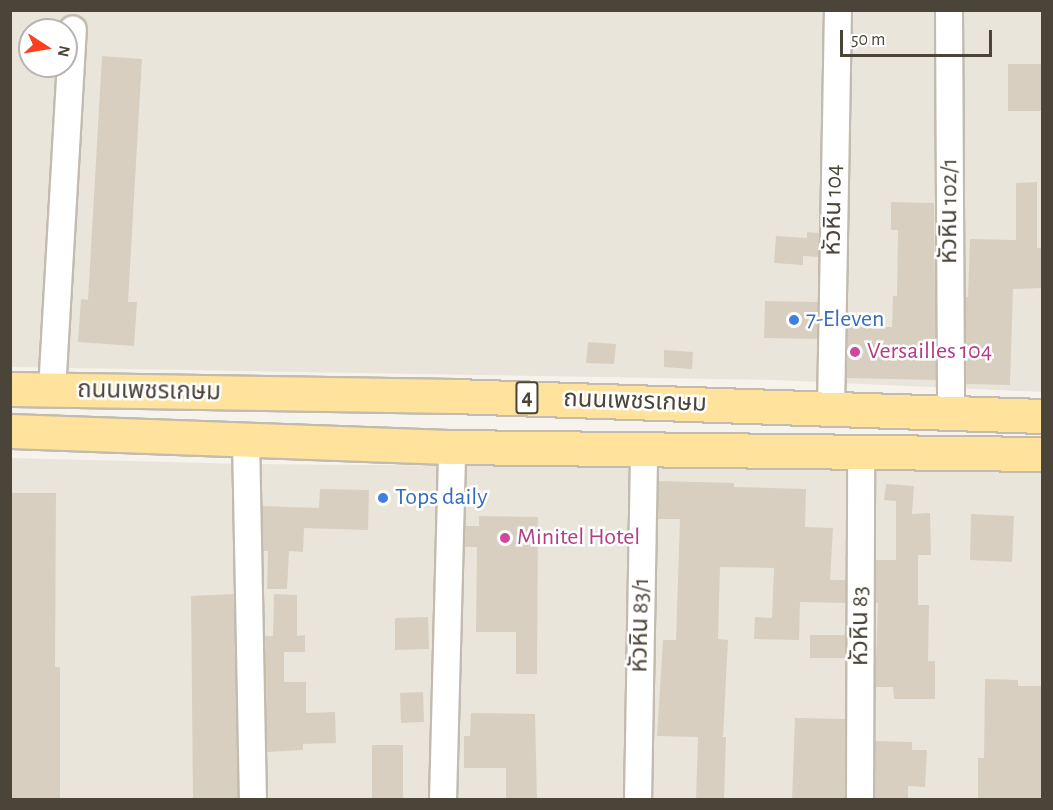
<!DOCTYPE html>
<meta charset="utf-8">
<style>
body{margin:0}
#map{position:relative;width:1053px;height:810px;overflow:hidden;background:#f6f3ec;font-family:"Alegreya Sans","Noto Sans Thai",sans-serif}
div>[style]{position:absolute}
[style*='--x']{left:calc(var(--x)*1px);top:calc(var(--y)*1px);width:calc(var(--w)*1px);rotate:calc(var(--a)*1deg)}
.residential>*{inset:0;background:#eae5da}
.building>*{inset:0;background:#d8cfc1}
.roads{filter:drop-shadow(2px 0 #c2bbae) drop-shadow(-2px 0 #c2bbae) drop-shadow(0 2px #c2bbae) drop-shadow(0 -2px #c2bbae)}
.minor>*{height:26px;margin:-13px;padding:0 13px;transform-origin:13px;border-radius:13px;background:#fff}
.major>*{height:33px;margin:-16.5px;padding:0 16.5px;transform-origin:16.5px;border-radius:16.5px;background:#ffe39c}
.dots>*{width:16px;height:16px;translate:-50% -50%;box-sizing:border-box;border:3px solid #fff;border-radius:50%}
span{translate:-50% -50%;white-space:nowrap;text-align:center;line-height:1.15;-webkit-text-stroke:5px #fff;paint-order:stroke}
.shield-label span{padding:2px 4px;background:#fff;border:2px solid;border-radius:4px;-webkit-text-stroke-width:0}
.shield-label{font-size:22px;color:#4b4439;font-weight:700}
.street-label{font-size:24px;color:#4b4439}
.shop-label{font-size:24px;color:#366cbe}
.left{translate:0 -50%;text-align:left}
.hotel-label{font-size:24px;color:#b23c85}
.frame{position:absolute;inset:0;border:12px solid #4b4439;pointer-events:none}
.north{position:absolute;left:18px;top:18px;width:60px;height:60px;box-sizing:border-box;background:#fff;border:2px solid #b7b4b0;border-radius:50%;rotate:102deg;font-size:16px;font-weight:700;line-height:24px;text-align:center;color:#4b4439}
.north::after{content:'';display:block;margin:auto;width:21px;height:27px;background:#fc3f1d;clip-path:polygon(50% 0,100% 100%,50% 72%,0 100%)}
.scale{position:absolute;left:840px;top:30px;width:152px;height:27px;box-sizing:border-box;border:3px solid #4b4439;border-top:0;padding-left:8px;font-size:18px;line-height:21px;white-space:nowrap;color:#4b4439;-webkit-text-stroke:4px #fff;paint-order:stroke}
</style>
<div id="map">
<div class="residential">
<i style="clip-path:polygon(evenodd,11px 11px,1042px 11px,1042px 392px,775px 380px,11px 367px,11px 11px,30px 30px,66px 30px,66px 66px,30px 66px,30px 30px)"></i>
<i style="clip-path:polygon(11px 458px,245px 464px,1042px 471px,1042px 799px,11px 800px)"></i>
</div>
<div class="building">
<i style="clip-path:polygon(102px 56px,142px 59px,128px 302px,137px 302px,134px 346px,78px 342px,81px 299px,88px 300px)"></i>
<i style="clip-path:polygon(1008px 64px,1042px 64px,1042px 111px,1008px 111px)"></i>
<i style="clip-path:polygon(1037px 182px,1037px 248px,1042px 248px,1042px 288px,1013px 289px,1010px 385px,966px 384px,965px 297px,968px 297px,970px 239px,1016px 240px,1016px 183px)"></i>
<i style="clip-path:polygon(891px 202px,934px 203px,936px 380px,847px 378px,847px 327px,892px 327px,893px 296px,897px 296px,898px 230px,891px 230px)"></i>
<i style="clip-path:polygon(807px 232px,819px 233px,819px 257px,803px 256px,803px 265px,774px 263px,776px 236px,807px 238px)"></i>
<i style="clip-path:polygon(765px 301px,818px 302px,817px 339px,764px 338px)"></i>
<i style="clip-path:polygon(588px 342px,616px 344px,614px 364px,586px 363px)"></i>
<i style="clip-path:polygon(664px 350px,693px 352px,692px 369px,664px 367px)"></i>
<i style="clip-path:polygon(658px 481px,734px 483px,734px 487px,806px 489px,805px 527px,833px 528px,830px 580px,846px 580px,846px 603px,800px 602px,799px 640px,754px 639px,755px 617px,772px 618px,774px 568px,720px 567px,718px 639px,728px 640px,723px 737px,726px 737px,724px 800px,696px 800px,698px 737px,657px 736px,663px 640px,676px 640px,680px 519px,658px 519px)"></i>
<i style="clip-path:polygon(886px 484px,914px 486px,912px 514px,930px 513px,931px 555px,918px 555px,918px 605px,929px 605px,928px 661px,935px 661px,935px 699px,894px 699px,893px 687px,875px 687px,878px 603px,876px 603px,876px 560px,896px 560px,896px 501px,884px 500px)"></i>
<i style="clip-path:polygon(320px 489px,369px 490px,368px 530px,304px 528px,303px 552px,289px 551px,287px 589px,267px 589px,268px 551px,263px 551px,262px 506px,319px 508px)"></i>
<i style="clip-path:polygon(10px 493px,56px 493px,55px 667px,60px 667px,60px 800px,10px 800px)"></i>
<i style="clip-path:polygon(971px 514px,1014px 516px,1012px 562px,970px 560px)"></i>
<i style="clip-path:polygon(479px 516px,538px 517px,537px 674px,516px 674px,516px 632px,476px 632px,477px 547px,465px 547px,465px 526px,479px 526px)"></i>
<i style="clip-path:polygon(234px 594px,238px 800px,193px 800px,191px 596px)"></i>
<i style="clip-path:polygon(274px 594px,297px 595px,297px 636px,305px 635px,305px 652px,284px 652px,284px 682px,306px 682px,306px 713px,335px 712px,336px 743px,303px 744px,303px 750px,267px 752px,265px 636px,273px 636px)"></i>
<i style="clip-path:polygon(428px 617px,429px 649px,395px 650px,395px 618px)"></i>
<i style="clip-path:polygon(810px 635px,845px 635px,845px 658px,810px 658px)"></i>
<i style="clip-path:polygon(985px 679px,1018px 680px,1018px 686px,1042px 686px,1042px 800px,978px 800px,978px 758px,984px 758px)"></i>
<i style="clip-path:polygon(423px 692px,424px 722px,401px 723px,400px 693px)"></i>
<i style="clip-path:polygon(471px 713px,535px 714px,537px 800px,506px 800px,506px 768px,464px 768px,464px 736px,470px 736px)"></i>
<i style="clip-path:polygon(795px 718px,845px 719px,845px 800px,792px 800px)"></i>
<i style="clip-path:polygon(875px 741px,912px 742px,912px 750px,927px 750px,925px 787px,908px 786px,908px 800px,875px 800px)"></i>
<i style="clip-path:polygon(372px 745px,403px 745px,403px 800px,372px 800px)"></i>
</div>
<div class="roads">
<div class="minor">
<i style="--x:949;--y:10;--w:402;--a:89.7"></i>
<i style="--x:52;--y:391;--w:362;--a:-86.7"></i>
<i style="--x:831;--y:410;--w:400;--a:-89"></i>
<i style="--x:246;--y:438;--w:362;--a:88.9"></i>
<i style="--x:443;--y:800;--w:353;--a:-88.5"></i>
<i style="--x:638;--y:800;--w:350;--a:-89"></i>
<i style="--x:860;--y:800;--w:347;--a:-89.8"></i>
</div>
<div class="major">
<i style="--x:10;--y:389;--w:444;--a:0.9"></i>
<i style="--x:454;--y:396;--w:588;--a:1.95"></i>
<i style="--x:10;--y:431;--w:442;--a:2.1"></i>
<i style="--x:452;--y:447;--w:590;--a:0.68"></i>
</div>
</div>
<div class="dots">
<i style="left:794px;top:320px;background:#3f7fe0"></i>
<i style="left:855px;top:352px;background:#d1479c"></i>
<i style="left:383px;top:498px;background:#3f7fe0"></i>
<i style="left:505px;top:538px;background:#d1479c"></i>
</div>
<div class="shield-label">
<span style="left:527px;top:398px">4</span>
</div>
<div class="street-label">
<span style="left:834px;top:210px;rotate:-89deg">หัวหิน 104</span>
<span style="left:950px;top:211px;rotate:-90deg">หัวหิน 102/1</span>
<span style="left:149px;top:392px;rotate:1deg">ถนนเพชรเกษม</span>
<span style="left:635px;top:402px;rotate:2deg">ถนนเพชรเกษม</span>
<span style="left:641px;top:625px;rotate:-89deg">หัวหิน 83/1</span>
<span style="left:861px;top:626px;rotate:-90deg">หัวหิน 83</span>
</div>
<div class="shop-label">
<span class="left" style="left:806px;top:320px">7-Eleven</span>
<span class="left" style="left:395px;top:498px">Tops daily</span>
</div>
<div class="hotel-label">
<span class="left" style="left:867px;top:352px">Versailles 104</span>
<span class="left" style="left:517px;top:538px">Minitel Hotel</span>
</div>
<div class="frame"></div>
<div class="north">N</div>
<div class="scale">50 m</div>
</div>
